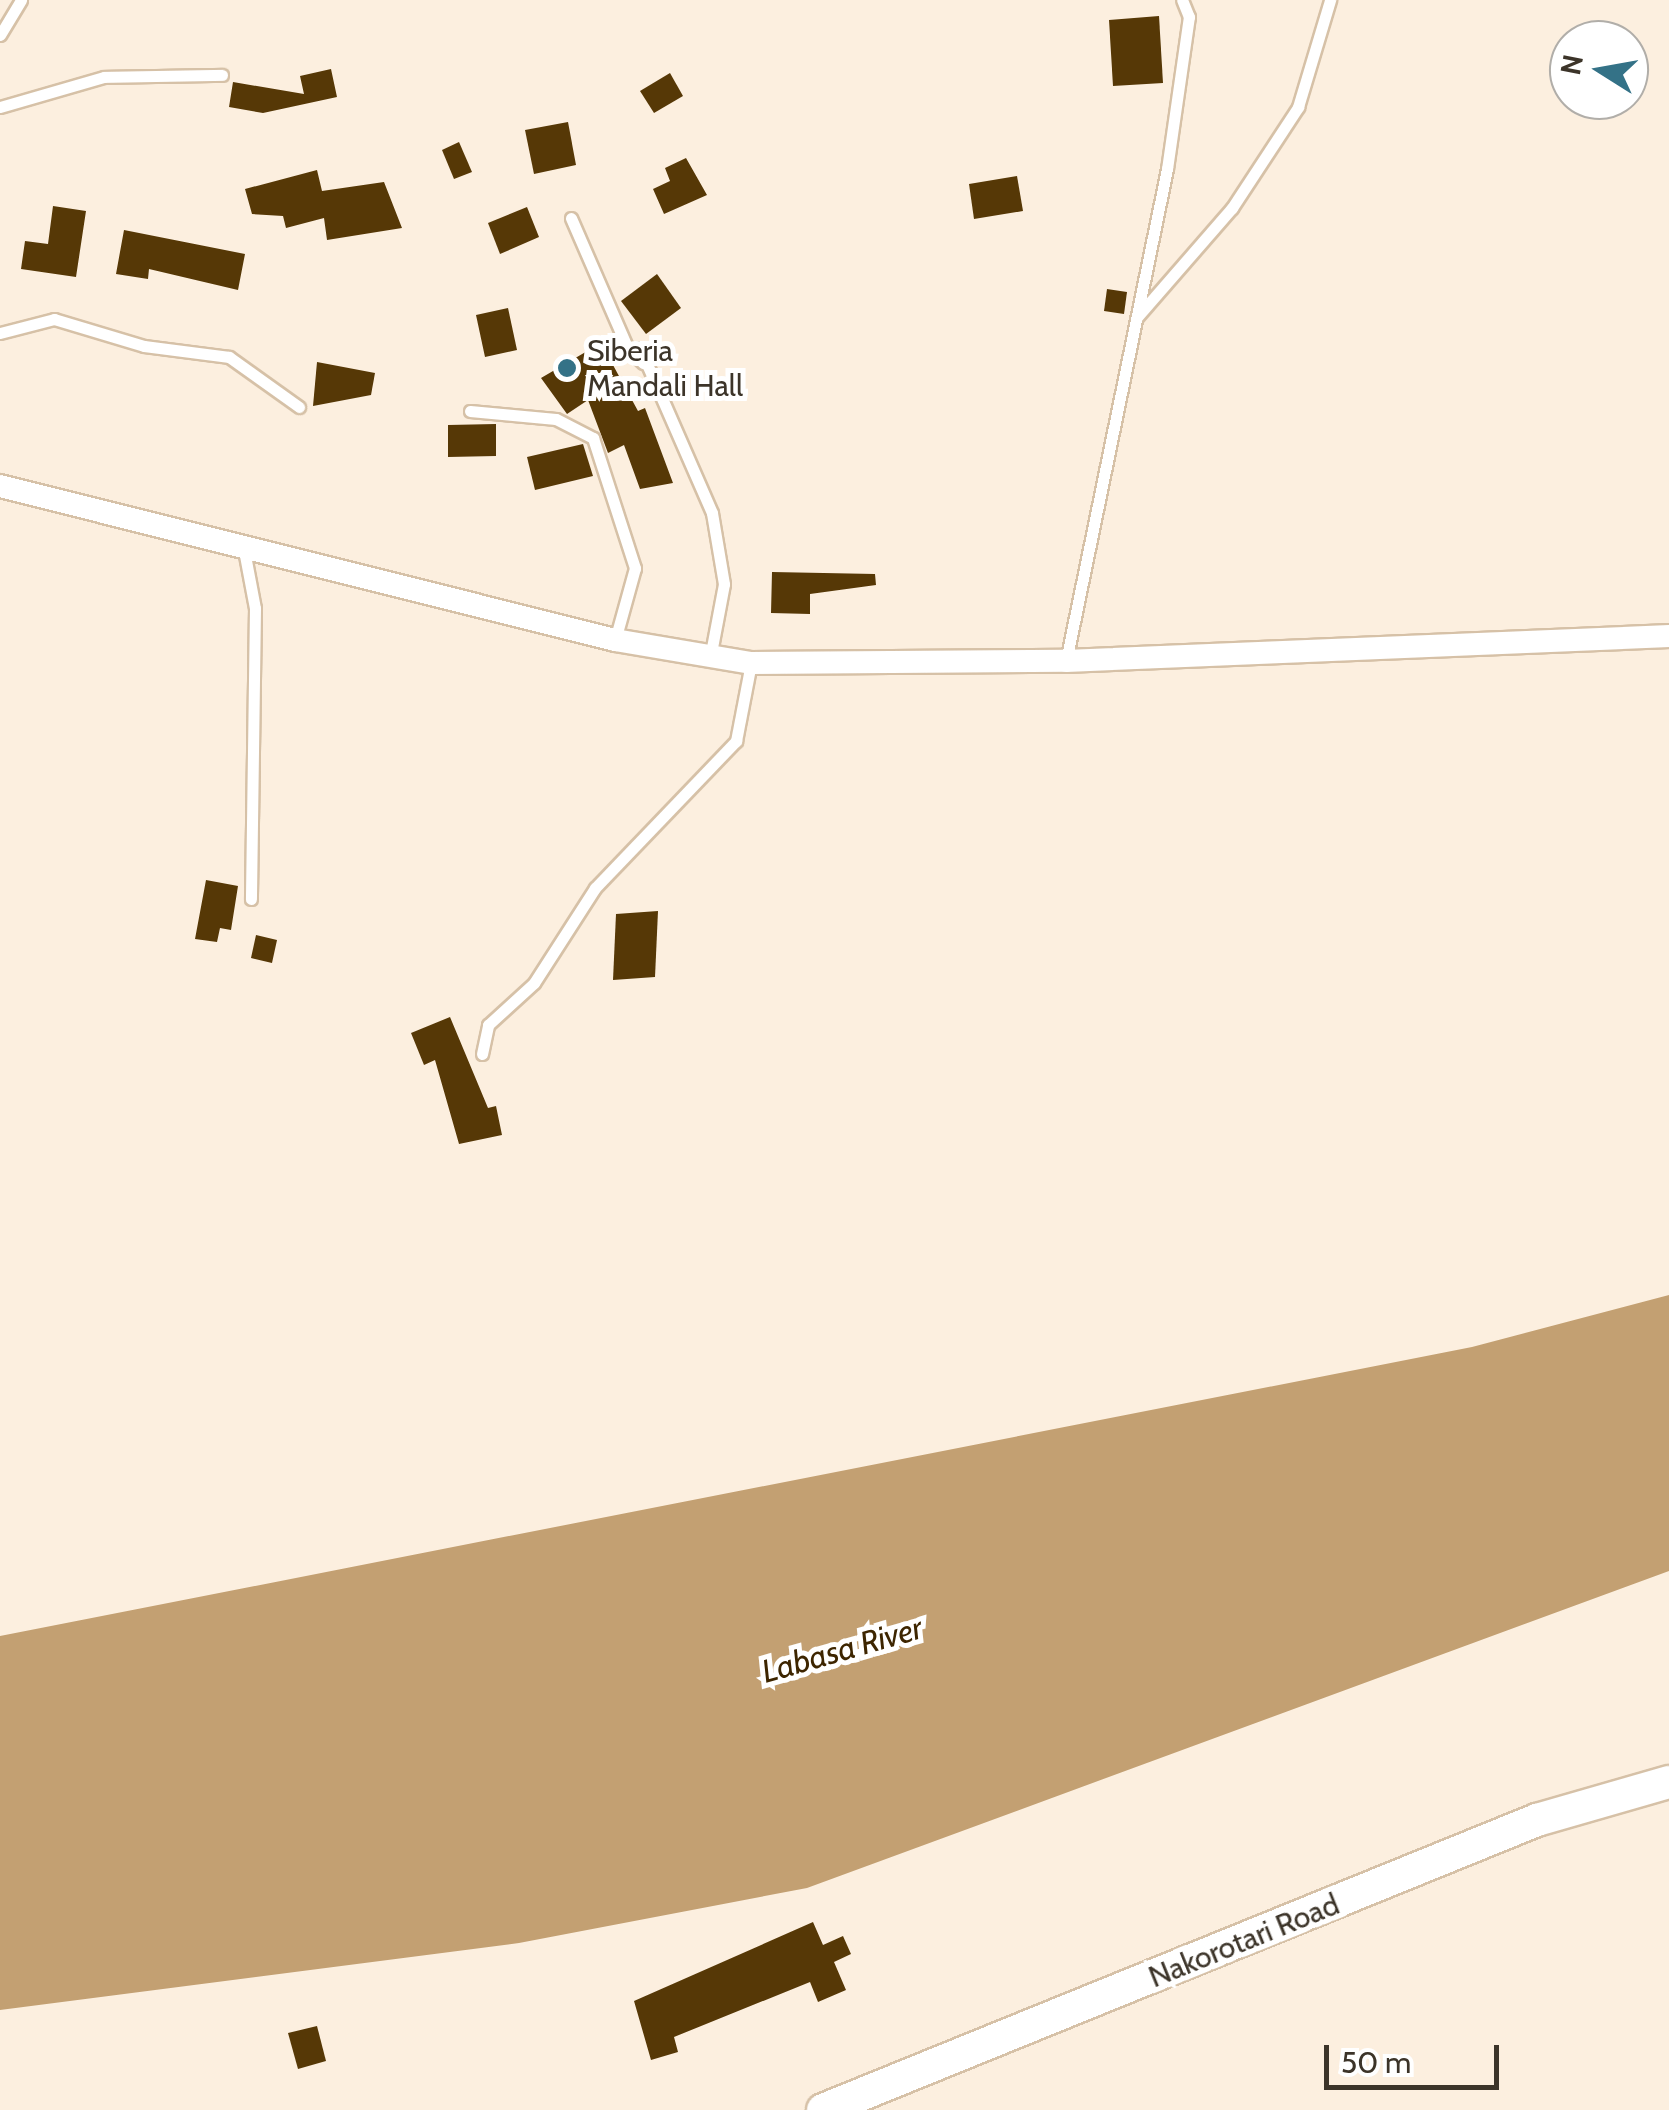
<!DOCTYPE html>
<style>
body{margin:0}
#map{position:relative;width:1669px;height:2110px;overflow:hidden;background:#fcefdf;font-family:Cabin,sans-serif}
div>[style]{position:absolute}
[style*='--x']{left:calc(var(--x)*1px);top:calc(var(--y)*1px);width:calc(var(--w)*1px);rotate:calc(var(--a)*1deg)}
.water>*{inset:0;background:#c3a072}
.building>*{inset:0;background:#563806}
.roads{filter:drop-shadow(2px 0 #d6c1a7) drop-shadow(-2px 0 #d6c1a7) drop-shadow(0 2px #d6c1a7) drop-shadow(0 -2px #d6c1a7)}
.lane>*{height:11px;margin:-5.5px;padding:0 5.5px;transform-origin:5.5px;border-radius:5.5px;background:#fff}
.street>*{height:22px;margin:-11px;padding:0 11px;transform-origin:11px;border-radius:11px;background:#fff}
.secondary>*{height:32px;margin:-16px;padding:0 16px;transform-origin:16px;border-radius:16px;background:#fff}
.dots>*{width:28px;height:28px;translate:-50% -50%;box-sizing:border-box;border:5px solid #fff;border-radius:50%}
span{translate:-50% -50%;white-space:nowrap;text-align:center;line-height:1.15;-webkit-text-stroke:10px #fff;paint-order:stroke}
.poi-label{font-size:30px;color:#3c3429}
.left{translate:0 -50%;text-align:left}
.street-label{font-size:30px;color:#3c3429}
.water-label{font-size:32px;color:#3d2500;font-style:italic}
.north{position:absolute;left:1549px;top:20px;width:100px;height:100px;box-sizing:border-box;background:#fff;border:2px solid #b1aea9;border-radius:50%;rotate:281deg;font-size:28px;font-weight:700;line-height:40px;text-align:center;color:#3c3429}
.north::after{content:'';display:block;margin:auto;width:35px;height:45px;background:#347287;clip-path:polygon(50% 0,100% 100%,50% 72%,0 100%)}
.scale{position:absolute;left:1324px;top:2045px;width:175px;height:45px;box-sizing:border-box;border:5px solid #3c3429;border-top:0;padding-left:12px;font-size:30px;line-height:35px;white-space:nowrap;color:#3c3429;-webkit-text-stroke:8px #fff;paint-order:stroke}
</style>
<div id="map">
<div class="water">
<i style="clip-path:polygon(1669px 1295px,1669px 1571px,807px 1888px,519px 1943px,0 2010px,0 1636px,1472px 1347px)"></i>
</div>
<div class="building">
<i style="clip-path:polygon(1159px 16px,1163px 83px,1113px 86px,1109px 20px)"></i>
<i style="clip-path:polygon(331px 69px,337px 97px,263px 113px,229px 107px,233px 82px,304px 94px,300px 76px)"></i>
<i style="clip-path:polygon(670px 73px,683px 96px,654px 113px,640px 91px)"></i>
<i style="clip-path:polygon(568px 122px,576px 165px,534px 174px,525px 130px)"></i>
<i style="clip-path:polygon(459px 142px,472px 172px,454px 179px,442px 150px)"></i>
<i style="clip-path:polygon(686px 158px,707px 195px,664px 214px,653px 189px,670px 181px,665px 168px)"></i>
<i style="clip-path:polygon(317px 170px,322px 191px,384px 182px,402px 228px,327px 240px,324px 218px,286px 228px,283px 216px,252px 214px,245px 189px)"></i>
<i style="clip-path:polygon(1017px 176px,1023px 211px,974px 219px,969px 184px)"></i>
<i style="clip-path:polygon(53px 206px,86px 211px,76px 277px,21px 269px,25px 241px,48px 244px)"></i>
<i style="clip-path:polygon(527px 207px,539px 237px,500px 254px,488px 223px)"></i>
<i style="clip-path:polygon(124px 230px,245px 254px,238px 290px,149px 269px,148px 279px,116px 274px)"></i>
<i style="clip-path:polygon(657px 274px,681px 308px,646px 334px,621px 301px)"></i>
<i style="clip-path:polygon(1107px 289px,1127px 292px,1124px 314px,1104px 311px)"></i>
<i style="clip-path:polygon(508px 308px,517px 350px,485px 357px,476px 315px)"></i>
<i style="clip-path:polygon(601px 343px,638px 411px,645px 408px,673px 483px,640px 489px,624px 445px,608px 453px,588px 400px,567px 414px,541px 378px)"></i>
<i style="clip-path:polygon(317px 362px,375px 373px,371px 395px,313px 406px)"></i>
<i style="clip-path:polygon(496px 424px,496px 456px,448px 457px,448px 425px)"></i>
<i style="clip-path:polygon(583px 444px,593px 476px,535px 490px,527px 457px)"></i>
<i style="clip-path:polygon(772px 572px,875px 574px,876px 585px,810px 594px,810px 614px,771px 613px)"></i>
<i style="clip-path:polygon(206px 880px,238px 886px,231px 930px,220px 928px,217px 942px,195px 939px)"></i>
<i style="clip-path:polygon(658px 911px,655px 977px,613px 980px,616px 914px)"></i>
<i style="clip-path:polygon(256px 935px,277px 940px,272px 963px,251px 958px)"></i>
<i style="clip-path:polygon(450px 1017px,488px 1108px,496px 1106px,502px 1135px,459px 1144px,435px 1060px,424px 1065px,411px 1033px)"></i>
<i style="clip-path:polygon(813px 1922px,823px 1945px,843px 1936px,851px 1954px,834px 1962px,846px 1990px,818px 2002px,810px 1982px,674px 2037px,678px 2052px,651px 2060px,634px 2001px)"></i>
<i style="clip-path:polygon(317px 2026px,326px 2061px,298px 2069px,288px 2033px)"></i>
</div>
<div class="roads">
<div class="lane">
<i style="--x:0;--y:35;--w:41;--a:-59"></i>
<i style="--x:0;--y:107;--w:108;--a:-16.1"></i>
<i style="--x:104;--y:77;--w:118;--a:-1"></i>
<i style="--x:571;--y:218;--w:143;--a:66.5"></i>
<i style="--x:628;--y:349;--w:21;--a:43"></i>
<i style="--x:1138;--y:316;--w:143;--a:-49"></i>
<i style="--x:1232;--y:208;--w:121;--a:-56.8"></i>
<i style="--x:1298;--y:107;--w:112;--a:-73.3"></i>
<i style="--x:0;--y:333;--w:56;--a:-14.5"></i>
<i style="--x:54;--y:319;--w:94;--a:16.7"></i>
<i style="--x:144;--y:346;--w:86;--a:7.4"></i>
<i style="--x:229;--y:357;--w:86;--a:35.5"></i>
<i style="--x:640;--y:348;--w:180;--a:66.4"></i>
<i style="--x:712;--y:513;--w:72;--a:80.4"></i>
<i style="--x:724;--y:584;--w:75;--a:100.7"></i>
<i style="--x:470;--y:411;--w:86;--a:5.3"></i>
<i style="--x:556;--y:419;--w:42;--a:27.2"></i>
<i style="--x:593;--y:438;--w:137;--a:72.1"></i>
<i style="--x:635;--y:568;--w:75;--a:105.5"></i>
<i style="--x:244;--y:550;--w:59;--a:79.3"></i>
<i style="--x:255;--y:608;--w:291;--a:90.8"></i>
<i style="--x:1066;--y:661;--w:502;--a:-78.4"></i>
<i style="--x:1167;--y:169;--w:154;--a:-81.8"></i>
<i style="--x:1189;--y:17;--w:18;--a:-112"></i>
<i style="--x:482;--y:1054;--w:30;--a:-78"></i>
<i style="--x:488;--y:1025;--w:62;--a:-42.4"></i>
<i style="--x:534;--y:983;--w:113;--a:-57.3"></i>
<i style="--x:595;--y:888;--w:204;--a:-46.2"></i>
<i style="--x:736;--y:741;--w:79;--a:-79.1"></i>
</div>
<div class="street">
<i style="--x:0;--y:486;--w:634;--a:14.06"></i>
<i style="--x:615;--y:640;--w:138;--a:9.6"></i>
<i style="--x:751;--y:663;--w:315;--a:-0.4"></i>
<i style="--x:1066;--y:661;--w:604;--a:-2.37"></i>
</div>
<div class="secondary">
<i style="--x:823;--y:2110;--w:771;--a:-22.11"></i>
<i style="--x:1537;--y:1820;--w:137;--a:-16.1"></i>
</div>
</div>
<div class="dots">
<i style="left:567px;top:368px;background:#347287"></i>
</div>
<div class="poi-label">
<span class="left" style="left:587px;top:368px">Siberia<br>Mandali Hall</span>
</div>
<div class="street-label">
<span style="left:1244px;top:1941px;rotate:-22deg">Nakorotari Road</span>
</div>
<div class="water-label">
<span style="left:842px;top:1650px;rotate:-16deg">Labasa River</span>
</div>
<div class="north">N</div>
<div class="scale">50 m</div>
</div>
